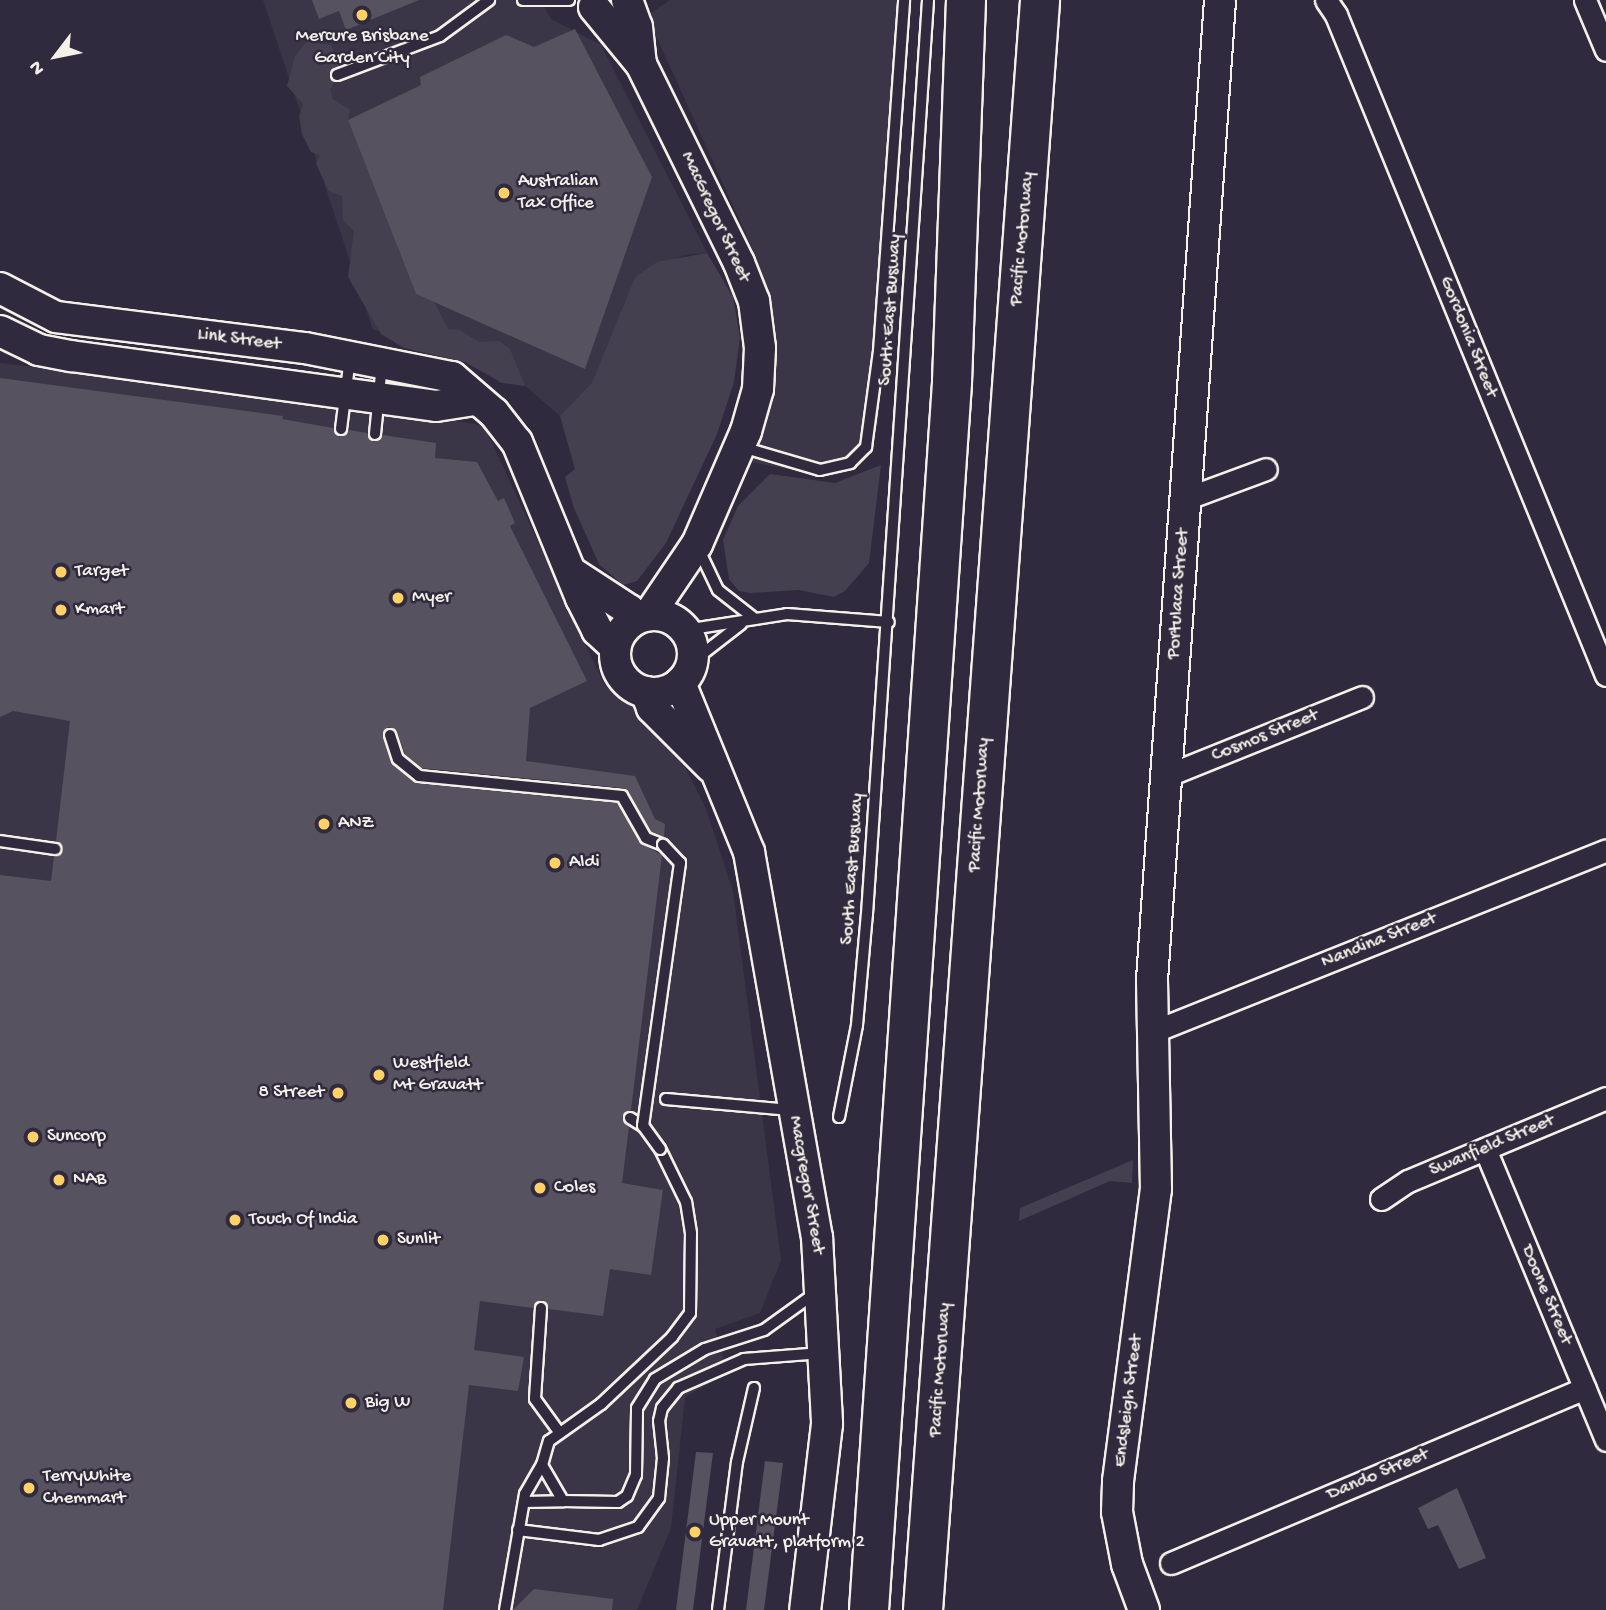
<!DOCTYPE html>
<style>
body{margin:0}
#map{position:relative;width:1606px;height:1610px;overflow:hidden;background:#2f2a3d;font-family:"Gochi Hand",sans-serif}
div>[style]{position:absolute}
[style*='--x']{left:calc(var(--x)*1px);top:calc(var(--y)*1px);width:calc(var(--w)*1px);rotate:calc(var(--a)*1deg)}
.built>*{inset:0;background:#3b3647}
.green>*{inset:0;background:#454050}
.building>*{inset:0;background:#56525f}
.roads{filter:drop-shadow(2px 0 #f4f1e8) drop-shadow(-2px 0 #f4f1e8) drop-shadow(0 2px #f4f1e8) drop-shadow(0 -2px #f4f1e8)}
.lane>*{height:10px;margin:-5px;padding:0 5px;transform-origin:5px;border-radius:5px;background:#2f2a3d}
.street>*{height:21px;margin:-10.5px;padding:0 10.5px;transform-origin:10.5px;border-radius:10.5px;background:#2f2a3d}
.secondary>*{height:30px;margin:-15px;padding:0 15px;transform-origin:15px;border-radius:15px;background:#2f2a3d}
.secondary>.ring{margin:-15px;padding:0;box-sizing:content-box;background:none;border:30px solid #2f2a3d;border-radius:50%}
.highway>*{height:38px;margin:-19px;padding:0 19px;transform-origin:19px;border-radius:19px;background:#2f2a3d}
.bridges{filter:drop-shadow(2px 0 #f4f1e8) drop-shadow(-2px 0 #f4f1e8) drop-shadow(0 2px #f4f1e8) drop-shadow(0 -2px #f4f1e8)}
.lane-bridge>*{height:10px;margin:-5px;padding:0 5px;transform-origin:5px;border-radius:5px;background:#2f2a3d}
.dots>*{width:19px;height:19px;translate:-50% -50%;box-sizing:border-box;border:4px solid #2f2a3d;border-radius:50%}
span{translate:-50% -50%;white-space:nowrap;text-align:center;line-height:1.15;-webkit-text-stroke:5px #2f2a3d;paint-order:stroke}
.poi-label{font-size:19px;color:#f4f1e8}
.left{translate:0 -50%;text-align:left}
.right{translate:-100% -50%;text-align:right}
.street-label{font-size:19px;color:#f4f1e8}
.north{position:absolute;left:21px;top:21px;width:70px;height:70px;-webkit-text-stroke:5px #2f2a3d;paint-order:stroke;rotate:238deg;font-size:19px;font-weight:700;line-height:28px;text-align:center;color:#f4f1e8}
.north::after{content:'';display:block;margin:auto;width:24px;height:32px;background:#f4f1e8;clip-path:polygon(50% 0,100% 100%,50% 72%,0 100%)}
</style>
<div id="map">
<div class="built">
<i style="clip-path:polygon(263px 0,541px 0,551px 19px,601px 45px,707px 253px,684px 255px,635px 277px,592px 384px,560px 416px,506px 369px,448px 338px,373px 330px)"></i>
<i style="clip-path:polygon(670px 0,909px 0,901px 152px,878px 423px,869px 452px,849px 470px,815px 474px,750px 462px,771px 402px,774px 347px,769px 301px,755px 254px,647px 16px)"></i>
<i style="clip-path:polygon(0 363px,425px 415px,484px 426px,605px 686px,643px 712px,679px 755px,706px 809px,733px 891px,781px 1260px,760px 1313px,715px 1329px,728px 1373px,685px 1397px,671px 1528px,637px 1610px,0 1610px)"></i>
</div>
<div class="green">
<i style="clip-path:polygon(308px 40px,331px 45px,340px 68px,330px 90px,333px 99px,350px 110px,348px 120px,416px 294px,434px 302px,449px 330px,458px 329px,479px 342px,499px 341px,510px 349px,525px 386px,502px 383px,465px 362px,404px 348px,381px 334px,348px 277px,354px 231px,343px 220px,342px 196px,329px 191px,316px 164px,320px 155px,311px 152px,302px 134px,299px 116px,303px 104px,287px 86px,295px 56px)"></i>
<i style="clip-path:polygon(707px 253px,733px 297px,740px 337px,734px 382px,717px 434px,666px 543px,637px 581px,623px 585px,599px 564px,574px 508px,565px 477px,575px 469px,560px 416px,592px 383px,635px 277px,657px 262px)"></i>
<i style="clip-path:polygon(881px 465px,869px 563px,845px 591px,834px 597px,799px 590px,750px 593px,739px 591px,729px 579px,723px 540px,738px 506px,770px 474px,835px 483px)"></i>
<i style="clip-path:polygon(1133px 1160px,1132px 1183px,1110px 1181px,1019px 1221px,1020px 1208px)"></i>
</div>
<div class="building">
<i style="clip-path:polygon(312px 0,419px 0,346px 30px,339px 11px,319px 19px)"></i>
<i style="clip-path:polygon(575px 29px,652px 177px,585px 369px,416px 294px,348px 120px,421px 85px,420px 77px,506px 35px,534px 47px)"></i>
<i style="clip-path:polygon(0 378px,283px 416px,282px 419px,333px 428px,339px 437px,349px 430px,367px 433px,374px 442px,383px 435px,436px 443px,435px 458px,477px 462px,498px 501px,504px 498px,515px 523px,510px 526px,587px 681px,530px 708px,526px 761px,635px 776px,655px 819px,665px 824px,664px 837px,651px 832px,623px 788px,422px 768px,405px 754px,396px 730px,388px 727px,383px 733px,391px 762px,415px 783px,617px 803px,640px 843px,662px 855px,631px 1110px,622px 1117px,629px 1127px,622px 1183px,663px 1190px,651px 1275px,610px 1269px,603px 1316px,549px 1309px,542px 1300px,533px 1308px,480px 1301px,474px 1350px,524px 1357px,518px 1391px,469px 1385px,443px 1610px,0 1610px,0 875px,51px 881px,54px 857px,63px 849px,56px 841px,70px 721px,13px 711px,0 717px)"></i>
<i style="clip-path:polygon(696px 1452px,713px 1453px,693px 1610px,676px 1610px)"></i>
<i style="clip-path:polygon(765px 1461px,783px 1463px,764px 1610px,746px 1610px)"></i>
<i style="clip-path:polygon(1457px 1488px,1486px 1558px,1459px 1569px,1438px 1525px,1428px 1529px,1418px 1508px)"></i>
<i style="clip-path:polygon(534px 1589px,613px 1599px,612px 1610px,513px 1610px)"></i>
</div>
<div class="roads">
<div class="lane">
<i style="--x:523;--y:0;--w:46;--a:0"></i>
<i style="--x:337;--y:75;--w:110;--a:-20.7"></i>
<i style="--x:440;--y:36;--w:61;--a:-36.3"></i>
<i style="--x:341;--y:429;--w:72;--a:-82.8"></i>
<i style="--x:375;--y:434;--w:70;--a:-84.3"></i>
<i style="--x:742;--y:447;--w:81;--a:16.4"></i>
<i style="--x:820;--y:470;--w:31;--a:-13"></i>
<i style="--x:850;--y:463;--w:23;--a:-45"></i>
<i style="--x:866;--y:447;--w:97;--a:-82.3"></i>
<i style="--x:879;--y:351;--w:352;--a:-85.9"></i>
<i style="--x:699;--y:550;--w:44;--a:64.6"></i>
<i style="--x:718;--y:590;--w:47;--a:38.1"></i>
<i style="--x:685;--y:630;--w:103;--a:-8.9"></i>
<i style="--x:787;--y:614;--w:102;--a:4.5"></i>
<i style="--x:692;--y:662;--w:62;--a:-37.8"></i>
<i style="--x:390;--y:735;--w:25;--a:72"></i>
<i style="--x:398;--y:759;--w:27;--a:39"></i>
<i style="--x:419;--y:776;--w:204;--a:5.6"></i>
<i style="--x:622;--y:796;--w:48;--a:60.3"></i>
<i style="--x:646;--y:838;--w:18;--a:22"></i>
<i style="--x:0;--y:841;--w:56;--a:8.3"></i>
<i style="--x:666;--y:1099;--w:125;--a:5"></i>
<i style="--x:839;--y:1117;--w:94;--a:-78.9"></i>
<i style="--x:857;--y:1025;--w:111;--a:-84.9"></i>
<i style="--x:867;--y:914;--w:916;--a:-86.18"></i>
<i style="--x:630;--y:1118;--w:15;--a:32"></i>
<i style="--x:541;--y:1308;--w:91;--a:93.8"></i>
<i style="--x:535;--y:1399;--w:41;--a:54"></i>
<i style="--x:542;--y:1465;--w:42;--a:59.7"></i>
<i style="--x:563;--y:1501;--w:55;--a:1"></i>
<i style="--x:618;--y:1502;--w:11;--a:-34"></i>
<i style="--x:627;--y:1496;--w:23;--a:-67"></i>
<i style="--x:636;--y:1475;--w:67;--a:-89.1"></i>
<i style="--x:637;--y:1408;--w:34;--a:-58"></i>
<i style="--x:655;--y:1379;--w:58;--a:-31"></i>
<i style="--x:705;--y:1349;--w:62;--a:-17.9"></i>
<i style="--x:764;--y:1330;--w:62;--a:-35.8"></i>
<i style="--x:524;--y:1502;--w:39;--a:-1"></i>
<i style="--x:518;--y:1530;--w:82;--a:7"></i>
<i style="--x:599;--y:1540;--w:41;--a:-18.4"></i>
<i style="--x:638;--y:1527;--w:36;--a:-54"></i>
<i style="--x:659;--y:1498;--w:40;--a:-84.3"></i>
<i style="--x:663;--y:1458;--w:37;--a:-96"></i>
<i style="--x:659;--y:1421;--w:13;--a:-77"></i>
<i style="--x:662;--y:1408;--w:26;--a:-51"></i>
<i style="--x:678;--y:1388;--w:72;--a:-23.7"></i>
<i style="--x:744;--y:1359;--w:78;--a:-4.4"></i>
<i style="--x:505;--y:1610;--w:118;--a:-80.2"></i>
<i style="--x:525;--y:1494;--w:34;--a:-60"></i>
<i style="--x:542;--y:1465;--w:25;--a:-74"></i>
<i style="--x:549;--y:1441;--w:64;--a:-35.4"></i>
<i style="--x:601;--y:1404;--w:98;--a:-43.3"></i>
<i style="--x:672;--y:1337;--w:30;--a:-53"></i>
<i style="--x:690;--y:1313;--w:80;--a:-89.3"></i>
<i style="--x:691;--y:1233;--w:31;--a:-99"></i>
<i style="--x:686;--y:1202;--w:59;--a:-116.1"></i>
<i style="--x:718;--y:1610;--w:149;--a:-82.7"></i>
<i style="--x:737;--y:1462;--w:76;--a:-77.1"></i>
</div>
<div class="street">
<i style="--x:1326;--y:0;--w:18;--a:56"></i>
<i style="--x:1336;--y:15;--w:713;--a:67.75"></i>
<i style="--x:1585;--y:0;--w:54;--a:67.2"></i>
<i style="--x:1185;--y:499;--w:86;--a:-20.3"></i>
<i style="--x:1168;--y:775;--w:209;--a:-21.9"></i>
<i style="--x:1152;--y:1032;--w:489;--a:-21.8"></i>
<i style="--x:1485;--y:1149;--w:315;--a:67.4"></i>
<i style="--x:1381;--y:1199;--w:32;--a:-34"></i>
<i style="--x:1408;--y:1181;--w:215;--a:-22.7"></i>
<i style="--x:1171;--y:1563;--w:449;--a:-22.9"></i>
</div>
<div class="secondary">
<i style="--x:627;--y:0;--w:29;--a:70"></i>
<i style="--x:637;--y:27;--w:37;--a:84"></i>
<i style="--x:594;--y:7;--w:74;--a:50.5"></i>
<i style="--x:641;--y:64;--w:222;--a:63.8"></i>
<i style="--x:739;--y:263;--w:41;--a:68.5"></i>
<i style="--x:754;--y:301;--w:47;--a:82.7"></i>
<i style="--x:760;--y:348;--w:41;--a:92.8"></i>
<i style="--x:758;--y:389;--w:44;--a:105.9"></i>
<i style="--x:746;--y:431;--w:123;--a:113.4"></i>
<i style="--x:697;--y:544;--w:86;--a:124.1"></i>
<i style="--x:0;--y:288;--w:63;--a:27.4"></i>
<i style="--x:56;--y:317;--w:251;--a:7.1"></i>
<i style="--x:305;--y:348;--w:150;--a:11.2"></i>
<i style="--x:452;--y:377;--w:55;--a:40.6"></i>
<i style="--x:494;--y:413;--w:37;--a:52"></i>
<i style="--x:517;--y:442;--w:169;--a:67.7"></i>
<i style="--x:581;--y:598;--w:36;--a:63"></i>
<i style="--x:597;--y:630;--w:25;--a:43"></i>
<i style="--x:0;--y:331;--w:43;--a:26"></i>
<i style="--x:39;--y:350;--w:33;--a:11"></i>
<i style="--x:71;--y:356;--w:368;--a:7.8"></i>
<i style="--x:436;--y:406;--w:39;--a:-9"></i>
<i style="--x:574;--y:574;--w:66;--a:33.2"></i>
<i style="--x:629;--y:610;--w:11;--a:52"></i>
<i class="ring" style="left:615px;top:615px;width:48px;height:48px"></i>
<i style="--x:680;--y:683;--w:183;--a:67.8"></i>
<i style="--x:749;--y:852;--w:391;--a:80"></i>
<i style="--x:817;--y:1237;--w:187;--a:86.9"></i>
<i style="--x:827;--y:1424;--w:187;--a:96.7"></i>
<i style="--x:646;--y:692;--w:17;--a:69"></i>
<i style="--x:652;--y:708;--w:83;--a:45"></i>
<i style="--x:1144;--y:1610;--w:49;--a:-110.3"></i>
<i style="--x:1127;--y:1564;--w:53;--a:-100.9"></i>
<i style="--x:1117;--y:1512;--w:31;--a:-88"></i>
<i style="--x:1118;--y:1481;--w:294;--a:-82.6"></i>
<i style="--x:1156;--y:1189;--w:209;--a:-91.1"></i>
<i style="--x:1152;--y:980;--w:982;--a:-86.03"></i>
</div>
<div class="highway">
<i style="--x:869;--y:1610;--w:1231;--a:-86.13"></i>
<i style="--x:952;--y:382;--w:382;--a:-87.9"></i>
<i style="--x:923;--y:1610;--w:1614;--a:-85.84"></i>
</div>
</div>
<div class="bridges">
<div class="lane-bridge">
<i style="--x:660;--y:1149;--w:29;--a:-126"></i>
<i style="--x:643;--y:1126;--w:266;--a:-82"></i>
<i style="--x:680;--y:863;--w:25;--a:-133"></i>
</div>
</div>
<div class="dots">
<i style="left:362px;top:15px;background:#ffd166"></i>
<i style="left:504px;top:193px;background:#ffd166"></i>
<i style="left:61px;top:572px;background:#ffd166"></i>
<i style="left:398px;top:598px;background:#ffd166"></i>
<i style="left:61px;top:610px;background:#ffd166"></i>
<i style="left:324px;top:824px;background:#ffd166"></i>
<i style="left:555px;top:863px;background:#ffd166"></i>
<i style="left:379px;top:1075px;background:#ffd166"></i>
<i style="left:338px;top:1093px;background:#ffd166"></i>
<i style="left:33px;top:1137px;background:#ffd166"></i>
<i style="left:59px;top:1180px;background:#ffd166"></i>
<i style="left:540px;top:1188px;background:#ffd166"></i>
<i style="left:235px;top:1220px;background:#ffd166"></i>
<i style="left:383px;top:1240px;background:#ffd166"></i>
<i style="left:351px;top:1403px;background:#ffd166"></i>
<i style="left:29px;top:1488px;background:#ffd166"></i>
<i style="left:695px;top:1532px;background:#ffd166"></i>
</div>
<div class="poi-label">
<span style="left:362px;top:48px">Mercure Brisbane<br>Garden City</span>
<span class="left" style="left:518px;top:193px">Australian<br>Tax Office</span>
<span class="left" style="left:75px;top:572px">Target</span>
<span class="left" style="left:412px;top:598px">Myer</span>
<span class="left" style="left:75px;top:610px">Kmart</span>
<span class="left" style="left:338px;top:824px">ANZ</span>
<span class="left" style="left:569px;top:863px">Aldi</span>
<span class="left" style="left:393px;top:1075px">Westfield<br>Mt Gravatt</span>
<span class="right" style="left:324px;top:1093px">8 Street</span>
<span class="left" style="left:47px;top:1137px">Suncorp</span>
<span class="left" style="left:73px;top:1180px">NAB</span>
<span class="left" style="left:554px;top:1188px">Coles</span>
<span class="left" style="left:249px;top:1220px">Touch Of India</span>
<span class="left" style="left:397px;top:1240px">Sunlit</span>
<span class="left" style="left:365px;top:1403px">Big W</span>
<span class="left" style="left:43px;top:1488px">TerryWhite<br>Chemmart</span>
<span class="left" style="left:709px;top:1532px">Upper Mount<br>Gravatt, platform 2</span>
</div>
<div class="street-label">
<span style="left:715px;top:217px;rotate:65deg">MacGregor Street</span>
<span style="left:1023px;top:239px;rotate:-85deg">Pacific Motorway</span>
<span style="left:891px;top:310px;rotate:-86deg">South East Busway</span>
<span style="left:1468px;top:337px;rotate:68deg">Gordonia Street</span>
<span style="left:239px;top:340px;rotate:7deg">Link Street</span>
<span style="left:1179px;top:594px;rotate:-86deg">Portulaca Street</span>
<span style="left:1265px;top:736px;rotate:-22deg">Cosmos Street</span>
<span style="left:980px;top:805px;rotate:-86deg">Pacific Motorway</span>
<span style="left:853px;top:869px;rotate:-86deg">South East Busway</span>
<span style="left:1379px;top:941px;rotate:-22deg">Nandina Street</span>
<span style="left:1492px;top:1146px;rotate:-23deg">Swanfield Street</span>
<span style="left:806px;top:1185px;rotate:80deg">Macgregor Street</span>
<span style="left:1546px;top:1295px;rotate:67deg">Doone Street</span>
<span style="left:941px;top:1370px;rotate:-86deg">Pacific Motorway</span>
<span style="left:1129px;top:1401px;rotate:-83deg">Endsleigh Street</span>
<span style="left:1378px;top:1475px;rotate:-23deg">Dando Street</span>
</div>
<div class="north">N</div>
</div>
